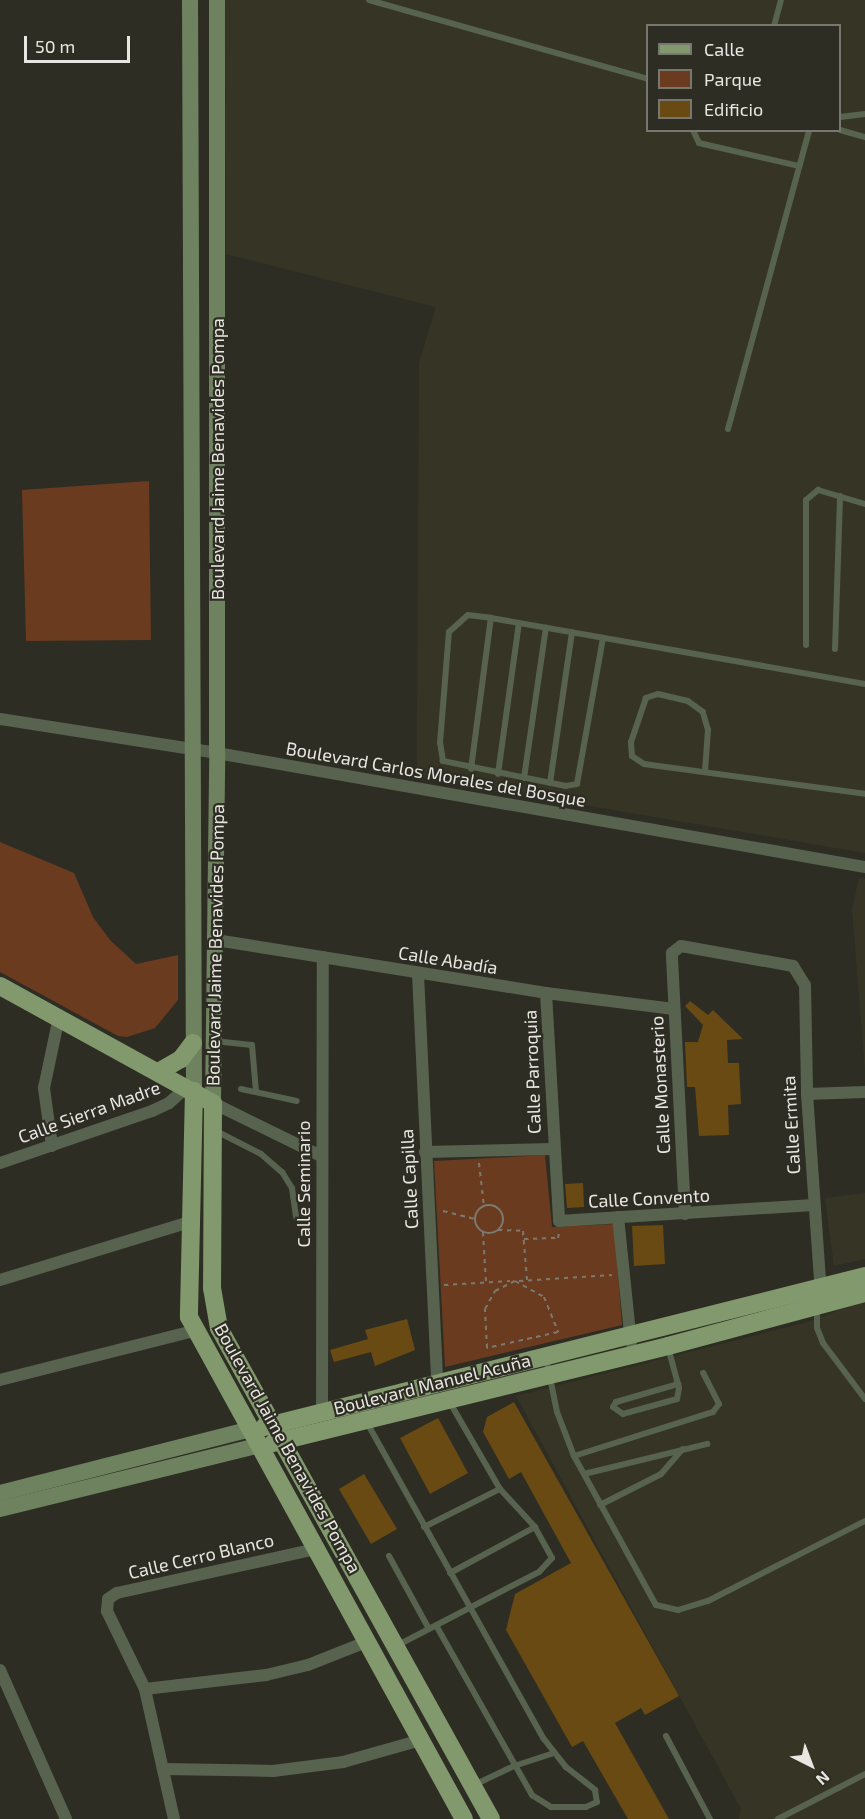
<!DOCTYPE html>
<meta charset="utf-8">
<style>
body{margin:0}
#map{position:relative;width:865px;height:1819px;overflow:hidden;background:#2d2d24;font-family:"Exo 2",sans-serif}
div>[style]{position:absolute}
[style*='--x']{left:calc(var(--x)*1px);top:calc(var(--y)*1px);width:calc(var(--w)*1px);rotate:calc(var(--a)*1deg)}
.built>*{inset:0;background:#363525}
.green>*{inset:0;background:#6a3b1e}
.building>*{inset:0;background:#694a13}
.path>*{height:2px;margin-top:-1px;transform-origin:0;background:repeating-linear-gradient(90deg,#7b7a72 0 4.5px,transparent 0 9px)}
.path>.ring{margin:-1px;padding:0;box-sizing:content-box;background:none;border:2px solid #7b7a72;border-radius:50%}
.lane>*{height:6px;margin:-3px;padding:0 3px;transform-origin:3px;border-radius:3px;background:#57634e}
.street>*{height:12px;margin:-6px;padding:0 6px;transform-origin:6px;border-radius:6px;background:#57634e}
.secondary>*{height:16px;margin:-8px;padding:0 8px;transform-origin:8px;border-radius:8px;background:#6f8260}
.primary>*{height:18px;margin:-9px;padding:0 9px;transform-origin:9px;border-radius:9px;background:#81996d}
span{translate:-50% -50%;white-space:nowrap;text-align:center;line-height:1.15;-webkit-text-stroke:4.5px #2d2d24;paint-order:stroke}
.street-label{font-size:18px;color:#e7e6e0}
.legend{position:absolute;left:646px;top:24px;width:195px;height:108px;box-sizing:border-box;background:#2d2d24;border:2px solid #77776f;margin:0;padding:8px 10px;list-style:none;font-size:18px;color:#e7e6e0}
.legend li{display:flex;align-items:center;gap:12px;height:30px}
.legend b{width:30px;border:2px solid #77776f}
.north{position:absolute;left:781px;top:1735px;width:60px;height:60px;-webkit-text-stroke:4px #2d2d24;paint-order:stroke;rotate:138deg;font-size:16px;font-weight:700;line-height:24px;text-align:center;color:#e7e6e0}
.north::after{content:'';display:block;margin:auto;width:21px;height:27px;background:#e7e6e0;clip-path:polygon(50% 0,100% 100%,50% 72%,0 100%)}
.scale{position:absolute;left:24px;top:36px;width:106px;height:27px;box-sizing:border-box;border:3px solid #e7e6e0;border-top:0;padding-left:8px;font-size:18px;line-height:21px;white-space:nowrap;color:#e7e6e0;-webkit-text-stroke:4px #2d2d24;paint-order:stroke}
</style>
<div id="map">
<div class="built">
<i style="clip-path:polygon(evenodd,225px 0,865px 0,865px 853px,417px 776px,419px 363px,436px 307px,226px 254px,225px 0,648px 26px,840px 26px,840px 130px,648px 130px,648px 26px)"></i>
<i style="clip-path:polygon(859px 878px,865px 879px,865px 1071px,852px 909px)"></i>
<i style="clip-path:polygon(865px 1193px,865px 1259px,834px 1266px,825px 1198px)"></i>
<i style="clip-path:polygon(865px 1301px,865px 1819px,739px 1819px,741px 1809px,516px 1396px,804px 1323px)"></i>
</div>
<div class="green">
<i style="clip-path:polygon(149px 481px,151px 640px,26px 641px,22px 490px)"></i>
<i style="clip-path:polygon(0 842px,74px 873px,93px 917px,110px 940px,136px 964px,178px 955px,178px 1000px,155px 1028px,127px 1037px,118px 1036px,0 972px)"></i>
<i style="clip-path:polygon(545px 1155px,552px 1227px,614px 1224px,622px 1325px,445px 1367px,434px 1161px)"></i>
</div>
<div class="building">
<i style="clip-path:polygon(690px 1001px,708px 1015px,713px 1010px,743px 1039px,727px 1040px,728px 1063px,739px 1063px,741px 1104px,728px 1105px,729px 1135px,699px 1136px,695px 1087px,687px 1087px,685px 1042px,698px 1042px,703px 1025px,685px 1006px)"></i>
<i style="clip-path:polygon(583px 1183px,584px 1207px,567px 1208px,565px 1184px)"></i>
<i style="clip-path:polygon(663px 1225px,665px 1264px,634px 1266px,632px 1226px)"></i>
<i style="clip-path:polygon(407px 1319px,415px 1350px,375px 1366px,371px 1352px,334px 1362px,330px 1350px,368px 1339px,365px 1330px)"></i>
<i style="clip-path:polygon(514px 1402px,679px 1696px,645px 1715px,641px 1708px,615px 1723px,669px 1819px,628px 1819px,583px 1741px,572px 1747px,506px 1630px,515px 1594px,571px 1563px,521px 1472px,509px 1479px,483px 1432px,487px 1417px)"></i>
<i style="clip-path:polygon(438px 1418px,468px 1473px,430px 1494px,400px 1438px)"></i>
<i style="clip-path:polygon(364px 1474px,397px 1529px,371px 1544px,339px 1489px)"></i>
</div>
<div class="path">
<i style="--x:479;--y:1163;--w:44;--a:83.5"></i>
<i class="ring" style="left:475px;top:1205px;width:26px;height:26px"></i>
<i style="--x:443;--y:1211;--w:33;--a:14"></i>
<i style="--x:498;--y:1230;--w:25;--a:2"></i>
<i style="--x:523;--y:1231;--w:49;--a:85.3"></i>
<i style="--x:483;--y:1232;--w:51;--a:86.6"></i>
<i style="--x:524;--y:1239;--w:34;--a:-2"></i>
<i style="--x:558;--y:1238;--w:5;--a:-79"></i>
<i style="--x:515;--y:1281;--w:33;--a:29"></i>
<i style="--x:544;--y:1297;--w:38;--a:68"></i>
<i style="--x:558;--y:1332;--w:73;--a:167.3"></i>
<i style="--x:487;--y:1348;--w:39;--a:-93"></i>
<i style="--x:485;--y:1309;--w:21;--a:-61"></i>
<i style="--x:495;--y:1291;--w:22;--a:-27"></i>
<i style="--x:519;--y:1281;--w:93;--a:-3.7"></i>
<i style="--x:444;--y:1285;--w:66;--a:-3.5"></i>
</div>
<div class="lane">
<i style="--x:369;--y:0;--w:290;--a:15.8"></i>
<i style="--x:774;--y:26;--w:27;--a:-75"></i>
<i style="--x:840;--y:117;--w:25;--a:-7"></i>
<i style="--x:693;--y:130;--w:14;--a:65"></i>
<i style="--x:699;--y:143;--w:103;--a:13"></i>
<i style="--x:840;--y:130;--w:26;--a:16"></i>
<i style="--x:728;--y:429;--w:310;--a:-74.8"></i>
<i style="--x:603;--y:638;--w:148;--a:100.1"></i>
<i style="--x:577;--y:784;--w:11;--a:170"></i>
<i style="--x:566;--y:786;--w:126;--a:-168.5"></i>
<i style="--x:443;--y:761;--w:18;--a:-99"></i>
<i style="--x:440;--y:743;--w:111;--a:-85.4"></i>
<i style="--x:449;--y:632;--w:25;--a:-42"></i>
<i style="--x:468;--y:615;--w:23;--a:7"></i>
<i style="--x:491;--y:618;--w:380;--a:10"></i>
<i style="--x:806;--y:645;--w:145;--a:-90"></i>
<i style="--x:806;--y:500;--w:16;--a:-40"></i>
<i style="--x:818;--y:490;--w:49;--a:16.6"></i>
<i style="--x:835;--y:649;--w:153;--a:-88.1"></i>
<i style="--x:471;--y:769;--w:152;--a:-82.5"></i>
<i style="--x:705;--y:771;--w:41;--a:-85.8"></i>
<i style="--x:708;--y:730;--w:19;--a:-106"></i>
<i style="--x:703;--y:712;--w:19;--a:-144"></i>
<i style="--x:688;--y:701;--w:31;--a:-167"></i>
<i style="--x:658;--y:694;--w:13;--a:162"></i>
<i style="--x:646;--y:698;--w:46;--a:108.8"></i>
<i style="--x:631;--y:742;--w:14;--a:86"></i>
<i style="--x:632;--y:756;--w:14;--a:34"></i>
<i style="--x:644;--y:764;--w:223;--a:7.7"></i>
<i style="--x:498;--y:774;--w:152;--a:-82.1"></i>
<i style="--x:524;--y:778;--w:152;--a:-81.7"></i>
<i style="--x:550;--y:783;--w:152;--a:-81.7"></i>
<i style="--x:214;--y:1041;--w:38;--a:6"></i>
<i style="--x:252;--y:1045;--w:47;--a:85.1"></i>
<i style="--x:241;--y:1089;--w:57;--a:12.1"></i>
<i style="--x:216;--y:1131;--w:51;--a:27.1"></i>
<i style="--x:261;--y:1154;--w:28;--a:41"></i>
<i style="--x:282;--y:1172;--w:19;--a:58"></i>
<i style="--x:292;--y:1188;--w:29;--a:82"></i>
<i style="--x:817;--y:1310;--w:18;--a:90"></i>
<i style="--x:817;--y:1328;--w:16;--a:68"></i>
<i style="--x:823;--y:1343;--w:70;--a:53.1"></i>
<i style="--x:668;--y:1347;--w:42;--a:75"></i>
<i style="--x:679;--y:1388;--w:11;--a:100"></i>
<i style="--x:677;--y:1399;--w:56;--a:164.5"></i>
<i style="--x:623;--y:1414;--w:12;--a:-145"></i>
<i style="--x:613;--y:1407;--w:6;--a:-59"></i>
<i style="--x:616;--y:1402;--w:65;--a:-16.2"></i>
<i style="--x:546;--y:1358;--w:55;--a:78.5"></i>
<i style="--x:557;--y:1412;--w:47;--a:68.9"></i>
<i style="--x:574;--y:1456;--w:170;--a:61.2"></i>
<i style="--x:656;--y:1605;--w:23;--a:13"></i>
<i style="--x:678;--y:1610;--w:31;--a:-17"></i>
<i style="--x:708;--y:1601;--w:176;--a:-27"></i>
<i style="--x:366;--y:1421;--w:364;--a:60.8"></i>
<i style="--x:544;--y:1739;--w:36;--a:52"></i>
<i style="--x:566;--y:1767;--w:37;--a:38"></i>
<i style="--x:595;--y:1790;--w:12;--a:81"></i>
<i style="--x:597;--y:1802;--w:12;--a:156"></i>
<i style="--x:586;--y:1807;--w:35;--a:180"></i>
<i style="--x:551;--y:1807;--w:22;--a:-148"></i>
<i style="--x:532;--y:1795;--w:195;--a:-119.5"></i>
<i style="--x:574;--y:1456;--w:146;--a:-17.6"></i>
<i style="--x:713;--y:1412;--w:10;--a:-53"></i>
<i style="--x:719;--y:1404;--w:35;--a:-117"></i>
<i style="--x:584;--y:1474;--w:127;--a:-13.7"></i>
<i style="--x:600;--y:1505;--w:68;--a:-26.9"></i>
<i style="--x:661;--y:1474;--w:33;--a:-49"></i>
<i style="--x:424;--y:1527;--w:85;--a:-26.6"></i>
<i style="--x:389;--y:1556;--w:83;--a:61.3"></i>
<i style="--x:450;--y:1573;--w:97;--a:-28.4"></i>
<i style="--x:398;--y:1645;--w:159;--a:-27.4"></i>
<i style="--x:539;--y:1572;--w:19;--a:-47"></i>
<i style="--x:552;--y:1558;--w:35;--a:-119"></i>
<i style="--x:535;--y:1527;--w:52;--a:-132.6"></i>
<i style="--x:500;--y:1489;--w:102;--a:-120.1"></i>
<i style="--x:666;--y:1736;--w:94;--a:62.1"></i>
<i style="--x:474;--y:1785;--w:44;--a:-25.4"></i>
<i style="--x:514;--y:1766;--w:42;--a:-18"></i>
<i style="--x:778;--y:1819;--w:98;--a:-27.3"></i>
</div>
<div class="street">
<i style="--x:0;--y:719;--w:220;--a:8.9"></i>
<i style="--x:217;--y:753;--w:658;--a:9.98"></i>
<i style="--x:216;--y:940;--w:334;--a:9.1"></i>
<i style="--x:546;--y:993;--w:129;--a:7.1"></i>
<i style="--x:418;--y:974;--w:408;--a:87.3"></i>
<i style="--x:546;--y:993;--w:228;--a:86.7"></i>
<i style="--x:559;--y:1221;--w:255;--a:-3.6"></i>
<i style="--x:807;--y:1094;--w:58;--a:-2"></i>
<i style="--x:213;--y:1103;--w:120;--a:26.1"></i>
<i style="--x:52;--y:1146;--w:59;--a:-97.9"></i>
<i style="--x:44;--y:1088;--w:73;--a:-78.1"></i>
<i style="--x:425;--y:1152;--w:128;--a:-1.3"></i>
<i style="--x:0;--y:1163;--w:161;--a:-18.9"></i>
<i style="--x:152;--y:1111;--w:19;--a:-25"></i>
<i style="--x:169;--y:1103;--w:24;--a:-42"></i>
<i style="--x:685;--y:1214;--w:261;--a:-92.9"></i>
<i style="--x:672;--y:953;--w:11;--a:-38"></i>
<i style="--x:681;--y:946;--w:114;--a:10.1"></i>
<i style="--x:793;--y:966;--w:22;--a:58"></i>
<i style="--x:805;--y:985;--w:109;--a:88.9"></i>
<i style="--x:807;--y:1094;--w:198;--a:86"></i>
<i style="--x:618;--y:1217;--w:126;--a:84.1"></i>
<i style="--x:0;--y:1280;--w:199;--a:-17"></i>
<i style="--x:0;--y:1380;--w:200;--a:-14.2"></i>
<i style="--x:322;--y:1411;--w:454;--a:-89.9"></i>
<i style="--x:0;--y:1670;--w:163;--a:66.1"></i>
<i style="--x:145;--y:1689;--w:122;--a:-6.6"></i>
<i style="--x:266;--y:1675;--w:43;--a:-13.4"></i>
<i style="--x:308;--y:1665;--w:62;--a:-21.6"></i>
<i style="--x:163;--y:1769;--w:110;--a:1"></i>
<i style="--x:273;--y:1771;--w:71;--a:-7.3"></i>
<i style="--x:343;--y:1762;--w:81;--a:-15.8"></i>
<i style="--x:174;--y:1819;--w:133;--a:-102.6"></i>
<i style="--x:145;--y:1689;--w:87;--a:-116"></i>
<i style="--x:107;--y:1611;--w:12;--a:-85"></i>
<i style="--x:108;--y:1599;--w:11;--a:-34"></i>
<i style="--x:117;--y:1593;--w:204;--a:-12.5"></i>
</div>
<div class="secondary">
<i style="--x:190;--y:0;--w:1091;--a:89.79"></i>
<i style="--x:213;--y:1103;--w:350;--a:-89.3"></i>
<i style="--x:217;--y:753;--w:753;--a:-90"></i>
<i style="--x:0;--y:1493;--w:259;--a:-14.3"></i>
<i style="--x:0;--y:1509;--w:268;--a:-13.8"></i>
</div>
<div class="primary">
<i style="--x:0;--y:986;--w:243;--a:28.8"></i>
<i style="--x:213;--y:1103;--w:185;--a:90.3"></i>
<i style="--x:212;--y:1288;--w:41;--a:80.1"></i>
<i style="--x:219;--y:1328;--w:561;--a:61.01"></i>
<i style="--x:160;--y:1071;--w:24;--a:-30"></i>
<i style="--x:181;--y:1059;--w:20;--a:-53"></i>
<i style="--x:194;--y:1091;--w:226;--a:91.3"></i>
<i style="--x:189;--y:1317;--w:572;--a:61.29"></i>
<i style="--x:264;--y:1427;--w:620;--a:-14.1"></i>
<i style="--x:273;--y:1443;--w:407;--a:-13.8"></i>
<i style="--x:668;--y:1346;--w:204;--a:-15.1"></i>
</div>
<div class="street-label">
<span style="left:217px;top:459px;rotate:-90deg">Boulevard Jaime Benavides Pompa</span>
<span style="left:436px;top:774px;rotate:10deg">Boulevard Carlos Morales del Bosque</span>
<span style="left:215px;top:945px;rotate:-89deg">Boulevard Jaime Benavides Pompa</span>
<span style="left:448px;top:960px;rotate:9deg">Calle Abadía</span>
<span style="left:532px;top:1072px;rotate:-92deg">Calle Parroquia</span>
<span style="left:660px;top:1085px;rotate:-93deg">Calle Monasterio</span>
<span style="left:89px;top:1112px;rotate:-20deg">Calle Sierra Madre</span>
<span style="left:791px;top:1125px;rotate:-93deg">Calle Ermita</span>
<span style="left:409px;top:1179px;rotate:-93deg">Calle Capilla</span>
<span style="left:303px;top:1184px;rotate:-90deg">Calle Seminario</span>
<span style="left:649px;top:1198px;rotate:-3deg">Calle Convento</span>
<span style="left:432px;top:1384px;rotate:-14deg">Boulevard Manuel Acuña</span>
<span style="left:288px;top:1448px;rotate:61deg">Boulevard Jaime Benavides Pompa</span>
<span style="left:201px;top:1556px;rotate:-13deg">Calle Cerro Blanco</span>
</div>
<ul class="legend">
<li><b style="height:8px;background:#81996d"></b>Calle</li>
<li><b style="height:16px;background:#6a3b1e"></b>Parque</li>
<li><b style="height:16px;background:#694a13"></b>Edificio</li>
</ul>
<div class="north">N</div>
<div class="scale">50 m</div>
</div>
